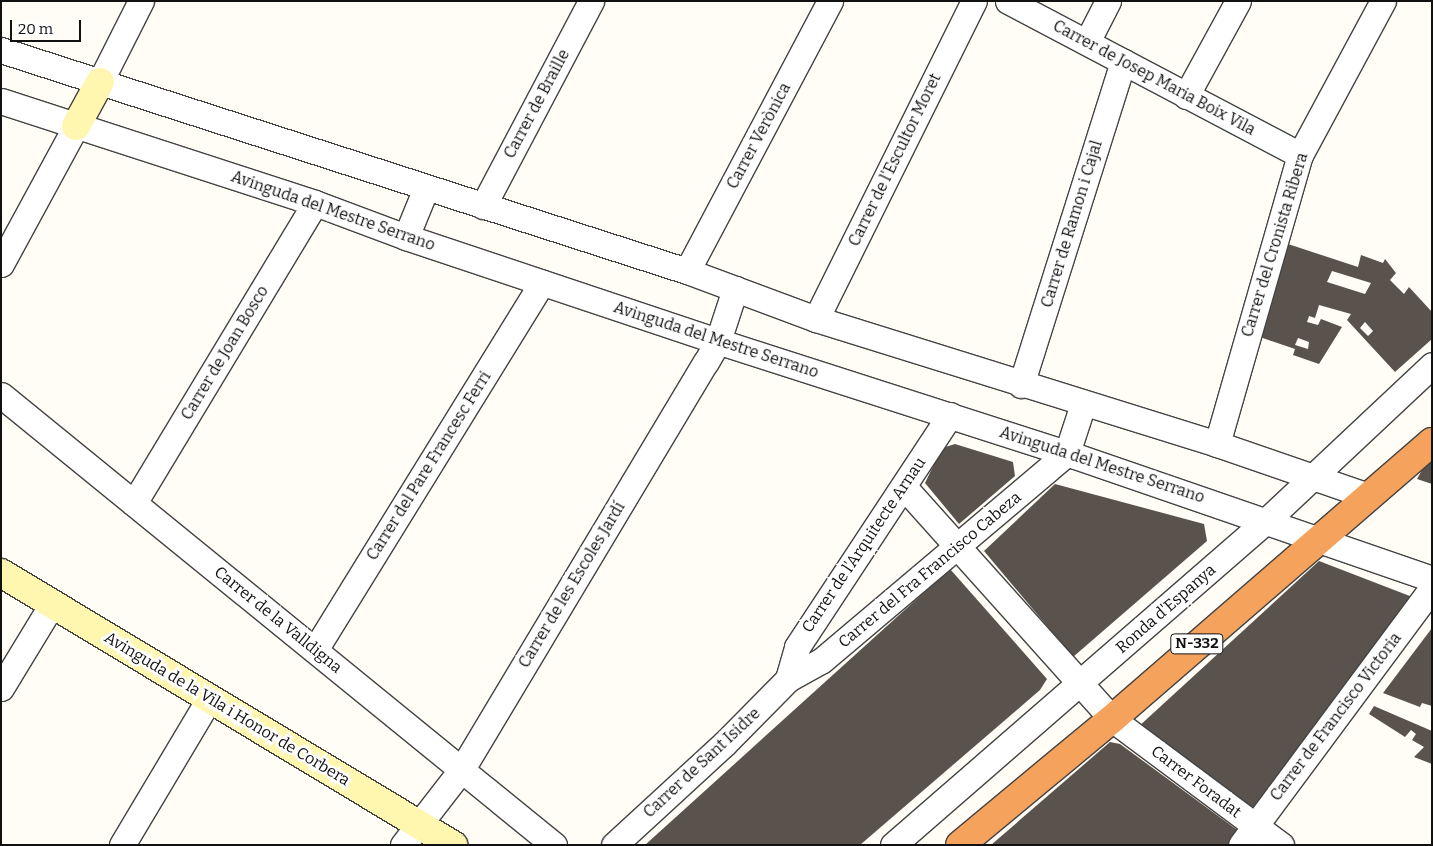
<!DOCTYPE html>
<meta charset="utf-8">
<style>
body{margin:0}
#map{position:relative;width:1433px;height:846px;overflow:hidden;background:#fffdf5;font-family:Bitter,serif}
div>[style]{position:absolute}
[style*='--x']{left:calc(var(--x)*1px);top:calc(var(--y)*1px);width:calc(var(--w)*1px);rotate:calc(var(--a)*1deg)}
.building>*{inset:0;background:#5a524d}
.roads{filter:drop-shadow(1px 0 #444) drop-shadow(-1px 0 #444) drop-shadow(0 1px #444) drop-shadow(0 -1px #444)}
.street>*{height:25px;margin:-12.5px;padding:0 12.5px;transform-origin:12.5px;border-radius:12.5px;background:#fff}
.secondary>*{height:28px;margin:-14px;padding:0 14px;transform-origin:14px;border-radius:14px;background:#fff6b0}
.highway>*{height:28px;margin:-14px;padding:0 14px;transform-origin:14px;border-radius:14px;background:#f5a25d}
span{translate:-50% -50%;white-space:nowrap;text-align:center;line-height:1.15;-webkit-text-stroke:5px #fff;paint-order:stroke}
.shield-label span{padding:1px 4px;background:#fff;border:1px solid;border-radius:4px;-webkit-text-stroke-width:0}
.shield-label{font-size:15px;color:#111;font-weight:700}
.street-label{font-size:16px;color:#111}
.frame{position:absolute;inset:0;border:2px solid #111;pointer-events:none}
.scale{position:absolute;left:10px;top:20px;width:71px;height:22px;box-sizing:border-box;border:2px solid #111;border-top:0;padding-left:6px;font-size:15px;line-height:18px;white-space:nowrap;color:#111;-webkit-text-stroke:4px #fff;paint-order:stroke}
</style>
<div id="map">
<div class="building">
<i style="clip-path:polygon(evenodd,1288px 244px,1358px 267px,1361px 255px,1383px 263px,1385px 259px,1396px 273px,1390px 280px,1404px 294px,1409px 287px,1432px 312px,1432px 339px,1395px 372px,1347px 320px,1351px 314px,1319px 305px,1315px 318px,1309px 316px,1307px 322px,1318px 325px,1321px 319px,1342px 327px,1319px 364px,1293px 355px,1295px 349px,1257px 336px,1288px 244px,1332px 271px,1371px 283px,1365px 294px,1327px 282px,1332px 271px,1288px 244px,1365px 322px,1373px 331px,1368px 336px,1360px 328px,1365px 322px,1288px 244px,1298px 338px,1309px 342px,1308px 349px,1295px 345px,1298px 338px)"></i>
<i style="clip-path:polygon(955px 444px,1013px 462px,1015px 476px,959px 524px,925px 483px,942px 448px)"></i>
<i style="clip-path:polygon(1432px 452px,1432px 484px,1417px 479px)"></i>
<i style="clip-path:polygon(1055px 484px,1204px 524px,1207px 541px,1073px 657px,984px 551px)"></i>
<i style="clip-path:polygon(1319px 561px,1415px 598px,1255px 813px,1137px 728px)"></i>
<i style="clip-path:polygon(950px 569px,1047px 679px,1040px 690px,860px 845px,645px 845px)"></i>
<i style="clip-path:polygon(1432px 628px,1432px 706px,1422px 703px,1420px 707px,1383px 693px)"></i>
<i style="clip-path:polygon(1374px 706px,1432px 731px,1432px 764px,1414px 757px,1424px 747px,1412px 740px,1416px 734px,1411px 730px,1405px 737px,1369px 714px)"></i>
<i style="clip-path:polygon(1110px 742px,1120px 744px,1240px 832px,1231px 845px,991px 845px)"></i>
</div>
<div class="roads">
<div class="street">
<i style="--x:1008;--y:1;--w:330;--a:27.8"></i>
<i style="--x:1087;--y:42;--w:46;--a:-62.9"></i>
<i style="--x:1;--y:50;--w:721;--a:17.86"></i>
<i style="--x:687;--y:271;--w:138;--a:20.4"></i>
<i style="--x:816;--y:319;--w:420;--a:17.3"></i>
<i style="--x:1217;--y:444;--w:160;--a:19"></i>
<i style="--x:100;--y:82;--w:91;--a:-63.2"></i>
<i style="--x:1186;--y:96;--w:108;--a:-61.3"></i>
<i style="--x:1;--y:101;--w:330;--a:18"></i>
<i style="--x:315;--y:203;--w:97;--a:20.5"></i>
<i style="--x:406;--y:237;--w:334;--a:18.5"></i>
<i style="--x:723;--y:343;--w:370;--a:17.8"></i>
<i style="--x:1075;--y:456;--w:378;--a:19"></i>
<i style="--x:483;--y:206;--w:232;--a:-62.2"></i>
<i style="--x:406;--y:237;--w:53;--a:-67.8"></i>
<i style="--x:1;--y:264;--w:157;--a:-61.5"></i>
<i style="--x:687;--y:271;--w:306;--a:-62.1"></i>
<i style="--x:816;--y:319;--w:355;--a:-63.6"></i>
<i style="--x:1021;--y:385;--w:339;--a:-72.5"></i>
<i style="--x:1;--y:395;--w:713;--a:39.14"></i>
<i style="--x:1217;--y:444;--w:301;--a:-74"></i>
<i style="--x:1300;--y:155;--w:175;--a:-61.7"></i>
<i style="--x:904;--y:487;--w:312;--a:48.1"></i>
<i style="--x:1112;--y:719;--w:211;--a:36.7"></i>
<i style="--x:134;--y:503;--w:350;--a:-58.9"></i>
<i style="--x:315;--y:650;--w:432;--a:-58.3"></i>
<i style="--x:788;--y:679;--w:33;--a:-74"></i>
<i style="--x:797;--y:647;--w:278;--a:-56.6"></i>
<i style="--x:1;--y:688;--w:98;--a:-58.7"></i>
<i style="--x:122;--y:845;--w:170;--a:-59.2"></i>
<i style="--x:403;--y:845;--w:96;--a:-52.2"></i>
<i style="--x:462;--y:769;--w:475;--a:-59.1"></i>
<i style="--x:706;--y:362;--w:24;--a:-60"></i>
<i style="--x:718;--y:341;--w:55;--a:-71.9"></i>
<i style="--x:614;--y:845;--w:149;--a:-42.6"></i>
<i style="--x:724;--y:744;--w:91;--a:-45.4"></i>
<i style="--x:788;--y:679;--w:38;--a:-29"></i>
<i style="--x:821;--y:661;--w:322;--a:-40.2"></i>
<i style="--x:1067;--y:453;--w:52;--a:-71.9"></i>
<i style="--x:893;--y:845;--w:495;--a:-41"></i>
<i style="--x:1267;--y:520;--w:226;--a:-43.2"></i>
<i style="--x:1241;--y:845;--w:320;--a:-53.4"></i>
</div>
<div class="secondary">
<i style="--x:76;--y:126;--w:50;--a:-61.4"></i>
<i style="--x:1;--y:573;--w:528;--a:31.04"></i>
</div>
<div class="highway">
<i style="--x:960;--y:845;--w:197;--a:-39.7"></i>
<i style="--x:1112;--y:719;--w:423;--a:-40.9"></i>
</div>
</div>
<div class="shield-label">
<span style="left:1197px;top:644px">N-332</span>
</div>
<div class="street-label">
<span style="left:1154px;top:78px;rotate:28deg">Carrer de Josep Maria Boix Vila</span>
<span style="left:537px;top:104px;rotate:-62deg">Carrer de Braille</span>
<span style="left:759px;top:136px;rotate:-62deg">Carrer Verònica</span>
<span style="left:895px;top:160px;rotate:-64deg">Carrer de l'Escultor Moret</span>
<span style="left:333px;top:211px;rotate:19deg">Avinguda del Mestre Serrano</span>
<span style="left:1072px;top:224px;rotate:-73deg">Carrer de Ramon i Cajal</span>
<span style="left:1275px;top:245px;rotate:-73deg">Carrer del Cronista Ribera</span>
<span style="left:716px;top:340px;rotate:18deg">Avinguda del Mestre Serrano</span>
<span style="left:225px;top:353px;rotate:-59deg">Carrer de Joan Bosco</span>
<span style="left:1102px;top:465px;rotate:18deg">Avinguda del Mestre Serrano</span>
<span style="left:429px;top:466px;rotate:-58deg">Carrer del Pare Francesc Ferri</span>
<span style="left:864px;top:545px;rotate:-56deg">Carrer de l'Arquitecte Arnau</span>
<span style="left:930px;top:570px;rotate:-40deg">Carrer del Fra Francisco Cabeza</span>
<span style="left:572px;top:585px;rotate:-59deg">Carrer de les Escoles Jardí</span>
<span style="left:1166px;top:609px;rotate:-41deg">Ronda d'Espanya</span>
<span style="left:278px;top:620px;rotate:39deg">Carrer de la Valldigna</span>
<span style="left:227px;top:709px;rotate:31deg">Avinguda de la Vila i Honor de Corbera</span>
<span style="left:1336px;top:717px;rotate:-53deg">Carrer de Francisco Victoria</span>
<span style="left:702px;top:763px;rotate:-43deg">Carrer de Sant Isidre</span>
<span style="left:1196px;top:782px;rotate:37deg">Carrer Foradat</span>
</div>
<div class="frame"></div>
<div class="scale">20 m</div>
</div>
